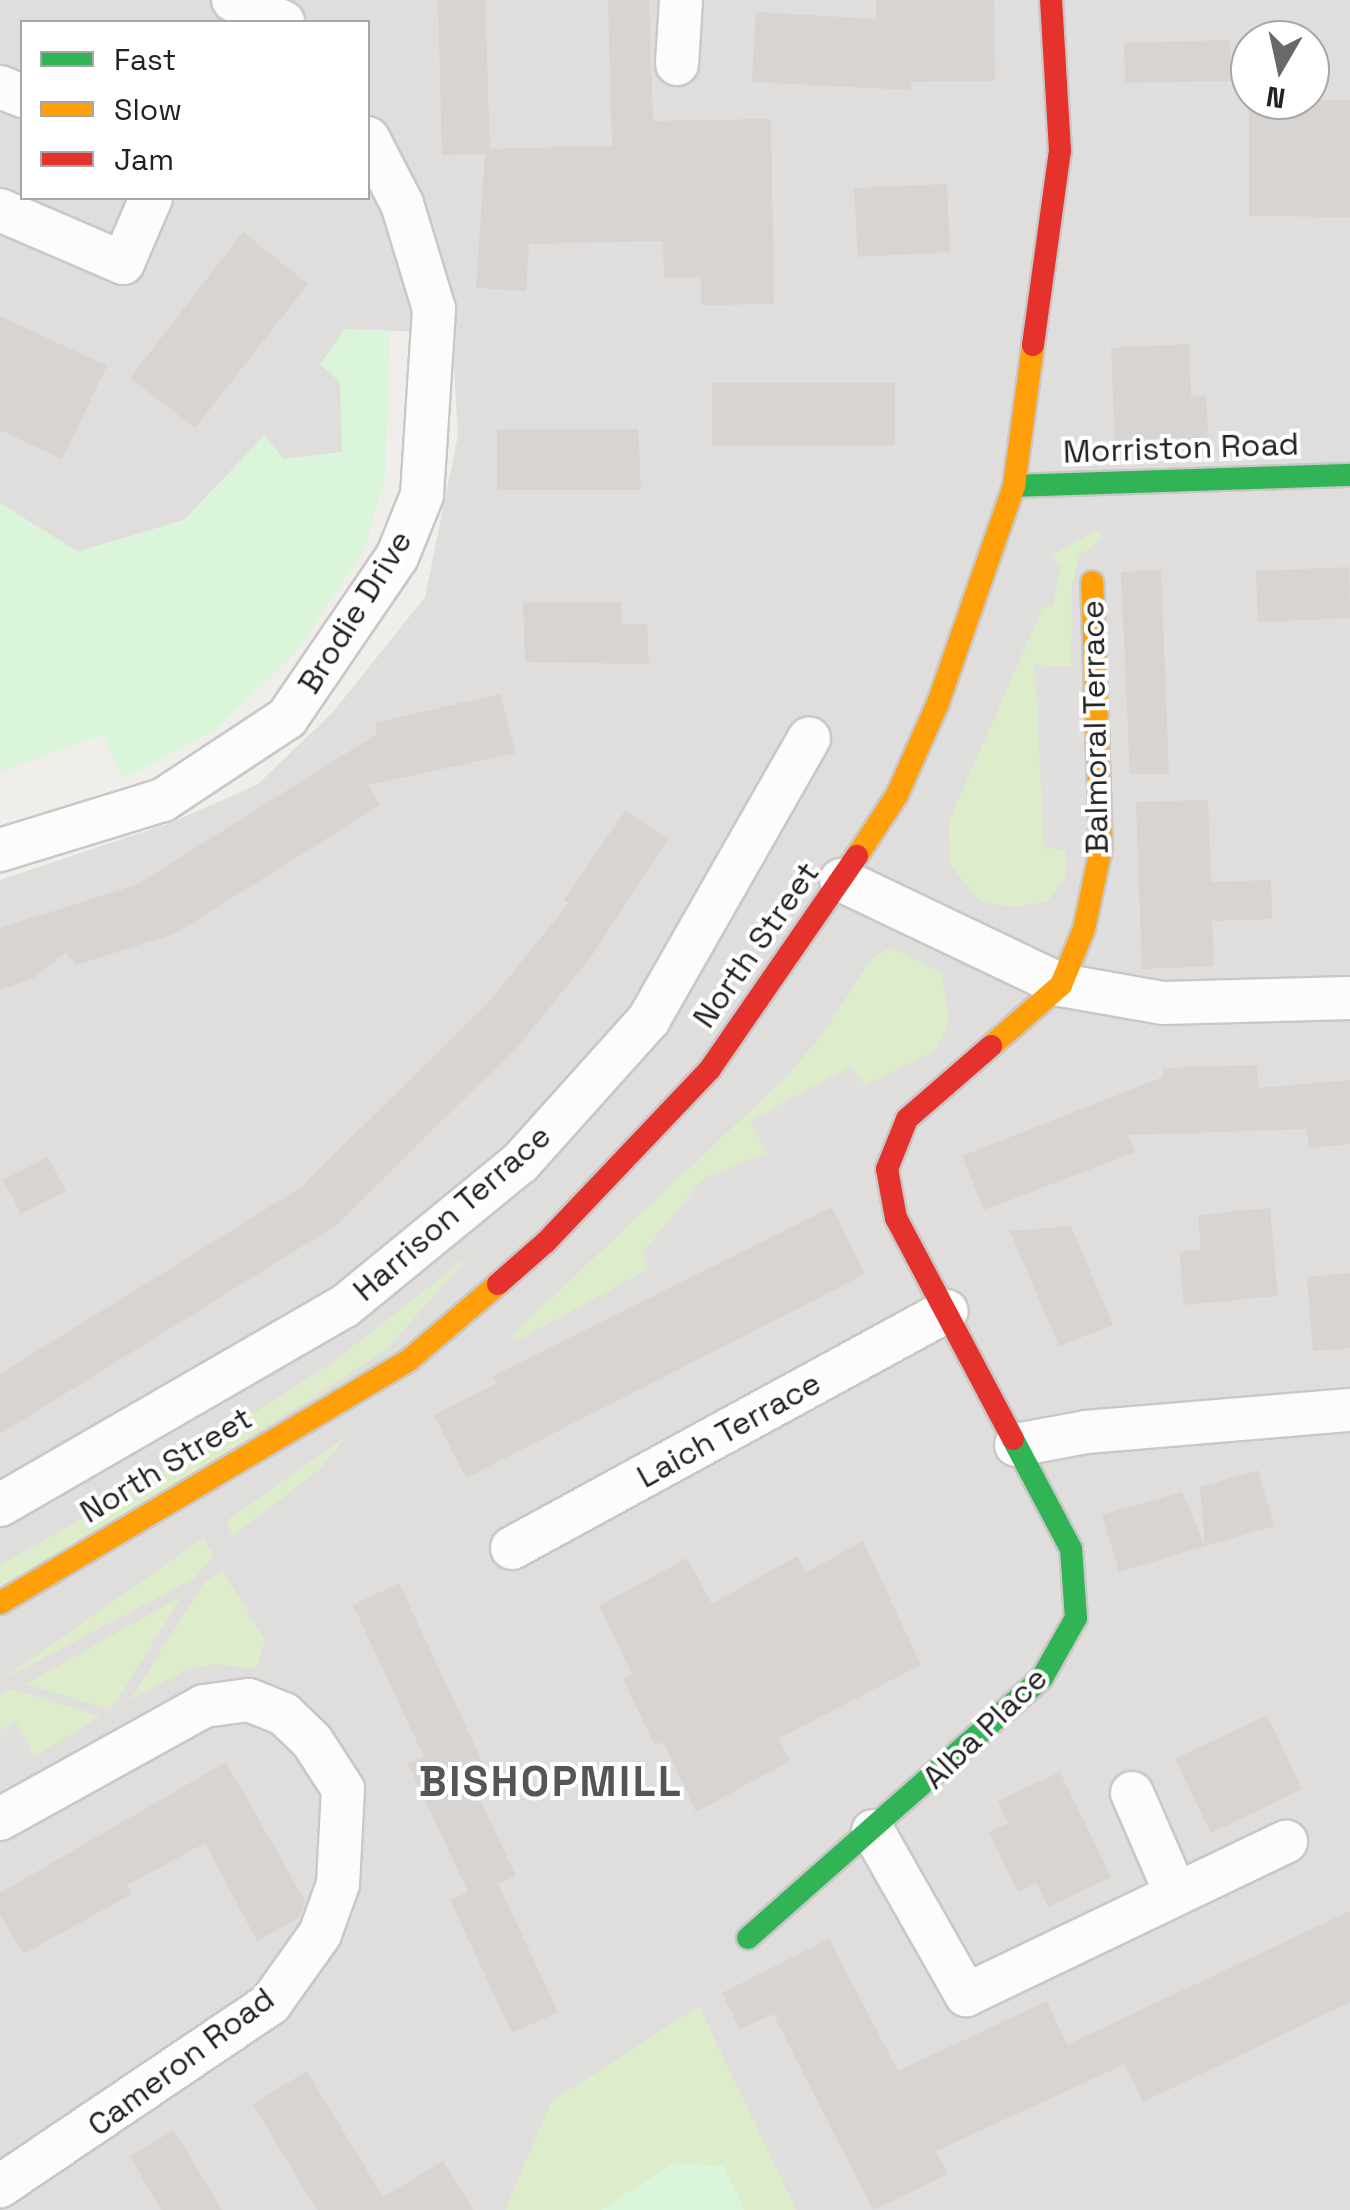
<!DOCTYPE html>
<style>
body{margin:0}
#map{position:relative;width:1350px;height:2210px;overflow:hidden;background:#f0eeeb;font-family:"Space Grotesk",sans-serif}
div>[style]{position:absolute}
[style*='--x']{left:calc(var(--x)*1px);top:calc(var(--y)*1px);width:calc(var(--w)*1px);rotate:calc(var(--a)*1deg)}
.residential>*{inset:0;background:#dfdedc}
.grass>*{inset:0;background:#ddeccb}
.park>*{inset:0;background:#daf5da}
.parking>*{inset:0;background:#e0dfde}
.building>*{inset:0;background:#d7d4d2}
.roads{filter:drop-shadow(2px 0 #c9c8c7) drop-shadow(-2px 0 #c9c8c7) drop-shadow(0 2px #c9c8c7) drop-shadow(0 -2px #c9c8c7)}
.street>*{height:42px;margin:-21px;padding:0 21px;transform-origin:21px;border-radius:21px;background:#fdfcfc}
.fast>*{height:22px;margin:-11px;padding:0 11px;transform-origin:11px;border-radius:11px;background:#30b455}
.slow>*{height:22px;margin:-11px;padding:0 11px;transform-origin:11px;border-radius:11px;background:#ff9f0a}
.jam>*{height:22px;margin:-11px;padding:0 11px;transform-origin:11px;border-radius:11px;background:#e5322d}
span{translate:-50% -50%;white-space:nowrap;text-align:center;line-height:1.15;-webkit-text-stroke:8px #fff;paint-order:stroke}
.street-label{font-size:32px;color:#222}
.district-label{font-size:42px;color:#555;font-weight:700;letter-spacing:2.5px}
.legend{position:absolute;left:20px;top:20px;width:350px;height:180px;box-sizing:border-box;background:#fff;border:2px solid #a7a7a7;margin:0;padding:12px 18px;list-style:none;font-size:30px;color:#222}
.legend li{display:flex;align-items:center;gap:20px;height:50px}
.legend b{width:50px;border:2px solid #a7a7a7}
.north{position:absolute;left:1230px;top:20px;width:100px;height:100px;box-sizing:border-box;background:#fff;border:2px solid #a7a7a7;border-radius:50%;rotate:189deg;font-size:28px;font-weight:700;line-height:40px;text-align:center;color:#222}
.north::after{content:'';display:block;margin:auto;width:35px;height:45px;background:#6a6968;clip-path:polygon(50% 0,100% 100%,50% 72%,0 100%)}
</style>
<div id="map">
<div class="residential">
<i style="clip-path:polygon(evenodd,0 0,1350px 0,1350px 2210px,0 2210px,0 880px,173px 822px,258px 784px,333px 712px,425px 597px,458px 435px,452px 333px,345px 329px,343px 452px,284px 459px,264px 436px,184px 520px,77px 552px,0 503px,0 0,22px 22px,368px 22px,368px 198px,22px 198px,22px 22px,0 0,1250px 40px,1310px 40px,1310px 100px,1250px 100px,1250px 40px)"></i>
</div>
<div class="grass">
<i style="clip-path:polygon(1098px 530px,1102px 539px,1079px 556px,1072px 586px,1071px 666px,1035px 666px,1044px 847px,1066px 850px,1066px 877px,1047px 902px,1013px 907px,981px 902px,950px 865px,949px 821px,1043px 607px,1053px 606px,1061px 566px,1051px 555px)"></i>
<i style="clip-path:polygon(891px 947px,941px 972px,949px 1022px,935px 1051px,865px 1086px,850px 1067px,751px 1122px,767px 1153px,703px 1179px,642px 1253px,649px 1269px,518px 1340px,511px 1336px,785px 1078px,823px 1034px,870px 960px)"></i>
<i style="clip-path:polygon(470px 1255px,385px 1351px,0 1596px,0 1565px,136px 1488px,333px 1362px)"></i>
<i style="clip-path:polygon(347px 1436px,321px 1468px,233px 1536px,226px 1521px)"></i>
<i style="clip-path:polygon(203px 1538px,214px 1555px,195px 1578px,0 1681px)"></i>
<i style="clip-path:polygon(223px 1571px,265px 1640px,256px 1669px,214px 1664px,188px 1669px,130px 1700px,203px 1584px)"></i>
<i style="clip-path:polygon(182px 1596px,111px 1710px,26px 1684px)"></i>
<i style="clip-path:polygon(12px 1689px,100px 1716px,34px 1757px,16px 1722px,0 1731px,0 1696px)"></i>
<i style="clip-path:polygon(699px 2006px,796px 2210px,505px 2210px,552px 2101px)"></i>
</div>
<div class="park">
<i style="clip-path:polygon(345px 329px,390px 332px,385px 477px,365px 548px,295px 653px,216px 730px,123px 779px,103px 734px,0 772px,0 503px,78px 552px,184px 520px,264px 436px,284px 459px,342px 452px,340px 382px,320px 364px)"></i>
<i style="clip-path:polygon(674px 2163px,724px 2166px,744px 2210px,600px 2210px)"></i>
</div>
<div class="parking">
<i style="clip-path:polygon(1035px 665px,1095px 667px,1100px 854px,1044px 848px)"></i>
<i style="clip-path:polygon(850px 1066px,865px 1086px,830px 1168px,649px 1269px,642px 1254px,704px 1178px,767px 1153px,750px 1121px)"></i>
<i style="clip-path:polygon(15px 1721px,34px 1757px,0 1777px,0 1731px)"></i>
</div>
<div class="building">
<i style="clip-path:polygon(438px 0,485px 0,490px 149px,612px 146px,608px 0,649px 0,653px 121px,771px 119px,774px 304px,701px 305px,701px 277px,664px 277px,663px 241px,529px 244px,526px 291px,476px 288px,485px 154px,442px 155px)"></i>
<i style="clip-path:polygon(876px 0,994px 0,995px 81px,910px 82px,911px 90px,752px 82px,756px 12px,876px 19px)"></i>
<i style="clip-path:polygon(1230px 40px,1231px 81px,1125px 83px,1124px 43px)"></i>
<i style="clip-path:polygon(1249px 100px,1350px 100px,1350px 217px,1249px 216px)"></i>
<i style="clip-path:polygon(947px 184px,950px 252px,858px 257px,854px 188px)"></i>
<i style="clip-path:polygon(243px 232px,308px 284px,195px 428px,130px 378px)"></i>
<i style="clip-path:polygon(0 316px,107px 366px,62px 459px,0 430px)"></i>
<i style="clip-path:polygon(1189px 344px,1191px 397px,1206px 396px,1208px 439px,1115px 443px,1111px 348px)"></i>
<i style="clip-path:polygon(712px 383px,895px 383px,895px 445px,712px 445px)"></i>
<i style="clip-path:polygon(497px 429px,638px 429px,641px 490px,497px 490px)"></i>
<i style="clip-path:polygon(1349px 567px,1350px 618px,1258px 622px,1256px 571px)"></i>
<i style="clip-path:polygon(1161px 570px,1169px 774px,1130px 774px,1121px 572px)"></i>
<i style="clip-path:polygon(621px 602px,622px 624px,647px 624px,649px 664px,525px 662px,523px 603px)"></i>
<i style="clip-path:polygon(500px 694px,516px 753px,368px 785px,380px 805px,176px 933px,77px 965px,66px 952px,32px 979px,0 990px,0 928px,136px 885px,377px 734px,375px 723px)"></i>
<i style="clip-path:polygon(1208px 800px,1211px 882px,1271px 880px,1272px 919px,1212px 921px,1214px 966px,1142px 969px,1136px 802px)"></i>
<i style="clip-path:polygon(625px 811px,668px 839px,591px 957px,518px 1046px,335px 1226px,0 1434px,0 1374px,300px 1188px,487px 1004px,569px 903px,564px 900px)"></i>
<i style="clip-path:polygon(1257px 1065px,1258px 1088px,1350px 1080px,1350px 1144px,1309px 1148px,1307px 1129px,1128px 1135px,1135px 1152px,984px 1210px,962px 1156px,1163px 1077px,1163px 1068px)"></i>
<i style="clip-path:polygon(48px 1157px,66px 1191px,21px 1214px,3px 1180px)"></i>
<i style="clip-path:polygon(832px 1207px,865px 1274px,466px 1478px,434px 1415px,497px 1383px,493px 1376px)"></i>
<i style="clip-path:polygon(1270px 1208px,1278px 1296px,1184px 1305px,1179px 1252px,1201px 1250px,1198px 1215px)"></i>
<i style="clip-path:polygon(1071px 1226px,1113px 1325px,1059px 1346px,1010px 1231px)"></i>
<i style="clip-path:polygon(1350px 1273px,1350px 1348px,1313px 1351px,1307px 1277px)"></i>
<i style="clip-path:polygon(1258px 1470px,1274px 1526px,1205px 1546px,1200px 1487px)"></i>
<i style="clip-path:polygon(1182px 1492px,1205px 1546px,1119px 1572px,1102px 1515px)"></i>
<i style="clip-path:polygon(863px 1541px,921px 1665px,779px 1738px,790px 1761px,696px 1812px,663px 1742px,655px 1746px,623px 1679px,632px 1674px,599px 1606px,687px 1558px,712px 1604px,797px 1556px,805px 1573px)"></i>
<i style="clip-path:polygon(399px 1583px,484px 1765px,467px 1773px,516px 1876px,498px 1884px,558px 2012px,512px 2033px,450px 1900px,468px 1892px,408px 1764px,424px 1757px,353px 1605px)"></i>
<i style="clip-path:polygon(1267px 1715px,1302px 1789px,1211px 1833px,1175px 1759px)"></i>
<i style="clip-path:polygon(226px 1762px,305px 1901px,299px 1918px,257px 1941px,205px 1843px,127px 1885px,132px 1894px,23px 1954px,0 1914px,0 1893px)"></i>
<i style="clip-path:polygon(1060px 1772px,1111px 1877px,1048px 1907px,1037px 1883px,1018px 1892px,989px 1832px,1008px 1823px,998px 1801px)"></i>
<i style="clip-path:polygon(1350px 1911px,1350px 2002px,1143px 2102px,1125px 2064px,936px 2151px,948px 2174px,873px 2210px,773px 2014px,740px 2029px,722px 1993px,829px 1939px,898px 2071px,1047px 2001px,1067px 2045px)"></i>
<i style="clip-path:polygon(307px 2071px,383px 2197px,443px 2161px,473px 2210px,317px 2210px,253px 2104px)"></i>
<i style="clip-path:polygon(174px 2130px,222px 2210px,161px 2210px,130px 2156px)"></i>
</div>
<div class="roads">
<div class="street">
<i style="--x:233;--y:0;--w:55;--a:23.7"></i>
<i style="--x:677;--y:64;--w:64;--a:-86.4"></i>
<i style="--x:0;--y:87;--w:24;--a:22"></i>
<i style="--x:0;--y:210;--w:134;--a:23.3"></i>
<i style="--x:123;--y:263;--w:71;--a:-66.7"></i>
<i style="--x:0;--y:850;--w:170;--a:-17.1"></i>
<i style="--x:163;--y:800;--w:149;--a:-33.5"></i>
<i style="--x:287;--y:718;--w:195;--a:-55.7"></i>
<i style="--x:397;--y:557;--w:67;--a:-68"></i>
<i style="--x:422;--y:495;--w:186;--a:-86.3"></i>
<i style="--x:434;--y:309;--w:110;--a:-106.9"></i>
<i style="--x:402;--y:204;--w:74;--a:-117.3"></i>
<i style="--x:841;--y:880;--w:244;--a:25.5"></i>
<i style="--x:1061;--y:985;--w:104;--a:10"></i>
<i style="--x:1163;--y:1003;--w:187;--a:-1.5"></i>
<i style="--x:1016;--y:1445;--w:71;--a:-10.5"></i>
<i style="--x:1086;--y:1432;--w:265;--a:-4.8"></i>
<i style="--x:0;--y:1505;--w:398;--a:-30"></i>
<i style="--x:345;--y:1306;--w:226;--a:-39.3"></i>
<i style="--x:520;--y:1163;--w:193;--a:-48.1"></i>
<i style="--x:649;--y:1019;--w:323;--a:-60.3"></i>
<i style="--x:512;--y:1548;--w:495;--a:-28.6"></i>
<i style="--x:1132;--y:1793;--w:110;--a:66.5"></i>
<i style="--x:0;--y:1819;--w:233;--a:-29"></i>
<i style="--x:204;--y:1706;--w:45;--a:-7.6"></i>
<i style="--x:249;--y:1700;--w:38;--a:22"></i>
<i style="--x:284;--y:1714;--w:39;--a:44"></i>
<i style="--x:312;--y:1741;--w:57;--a:57.1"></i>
<i style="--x:343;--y:1789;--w:95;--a:93"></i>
<i style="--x:338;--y:1884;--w:53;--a:109.8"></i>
<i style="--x:320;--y:1934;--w:86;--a:125.5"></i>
<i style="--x:270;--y:2004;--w:326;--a:146"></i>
<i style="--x:873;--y:1831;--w:189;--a:60.4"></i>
<i style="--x:966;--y:1995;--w:355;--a:-25.6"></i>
</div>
<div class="fast">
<i style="--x:1014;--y:486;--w:336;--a:-1.9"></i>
<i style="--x:748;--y:1938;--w:392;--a:-41.5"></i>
<i style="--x:1042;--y:1678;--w:69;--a:-60.5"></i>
<i style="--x:1076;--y:1618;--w:69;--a:-94.1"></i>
<i style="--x:1071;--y:1549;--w:124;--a:-117.8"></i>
</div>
<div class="slow">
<i style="--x:857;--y:856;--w:73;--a:-56.7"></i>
<i style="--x:897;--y:795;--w:101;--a:-66"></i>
<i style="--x:938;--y:703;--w:230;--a:-70.7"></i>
<i style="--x:1014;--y:486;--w:142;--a:-82.3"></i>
<i style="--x:991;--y:1046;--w:93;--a:-41.1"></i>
<i style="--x:1061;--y:985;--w:61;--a:-67.7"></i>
<i style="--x:1084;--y:929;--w:83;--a:-78.1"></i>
<i style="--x:1101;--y:848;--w:266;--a:-91.9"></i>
<i style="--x:0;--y:1603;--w:476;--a:-30.7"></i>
<i style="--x:409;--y:1360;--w:117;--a:-40.5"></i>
</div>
<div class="jam">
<i style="--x:1033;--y:345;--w:196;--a:-82.1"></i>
<i style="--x:1060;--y:151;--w:151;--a:-93.4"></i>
<i style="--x:991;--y:1046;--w:111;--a:139"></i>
<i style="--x:907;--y:1119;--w:54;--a:111.8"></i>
<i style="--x:887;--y:1169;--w:50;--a:79.6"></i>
<i style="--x:896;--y:1218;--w:250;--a:62.1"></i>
<i style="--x:498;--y:1284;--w:64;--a:-41.2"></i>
<i style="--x:546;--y:1242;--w:238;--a:-46.5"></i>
<i style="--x:710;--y:1069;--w:259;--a:-55.4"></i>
</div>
</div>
<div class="street-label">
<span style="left:1181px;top:448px;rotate:-2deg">Morriston Road</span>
<span style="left:355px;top:612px;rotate:-58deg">Brodie Drive</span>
<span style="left:1095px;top:727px;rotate:-91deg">Balmoral Terrace</span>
<span style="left:756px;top:945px;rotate:-55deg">North Street</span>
<span style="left:452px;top:1213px;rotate:-41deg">Harrison Terrace</span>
<span style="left:729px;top:1430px;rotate:-29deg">Laich Terrace</span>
<span style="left:166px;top:1465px;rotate:-31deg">North Street</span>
<span style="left:985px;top:1728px;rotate:-44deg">Alba Place</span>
<span style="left:181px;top:2062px;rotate:-37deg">Cameron Road</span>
</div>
<div class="district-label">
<span style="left:551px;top:1782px">BISHOPMILL</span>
</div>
<ul class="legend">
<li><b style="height:12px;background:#30b455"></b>Fast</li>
<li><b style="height:12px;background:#ff9f0a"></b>Slow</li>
<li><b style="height:12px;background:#e5322d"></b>Jam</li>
</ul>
<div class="north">N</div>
</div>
